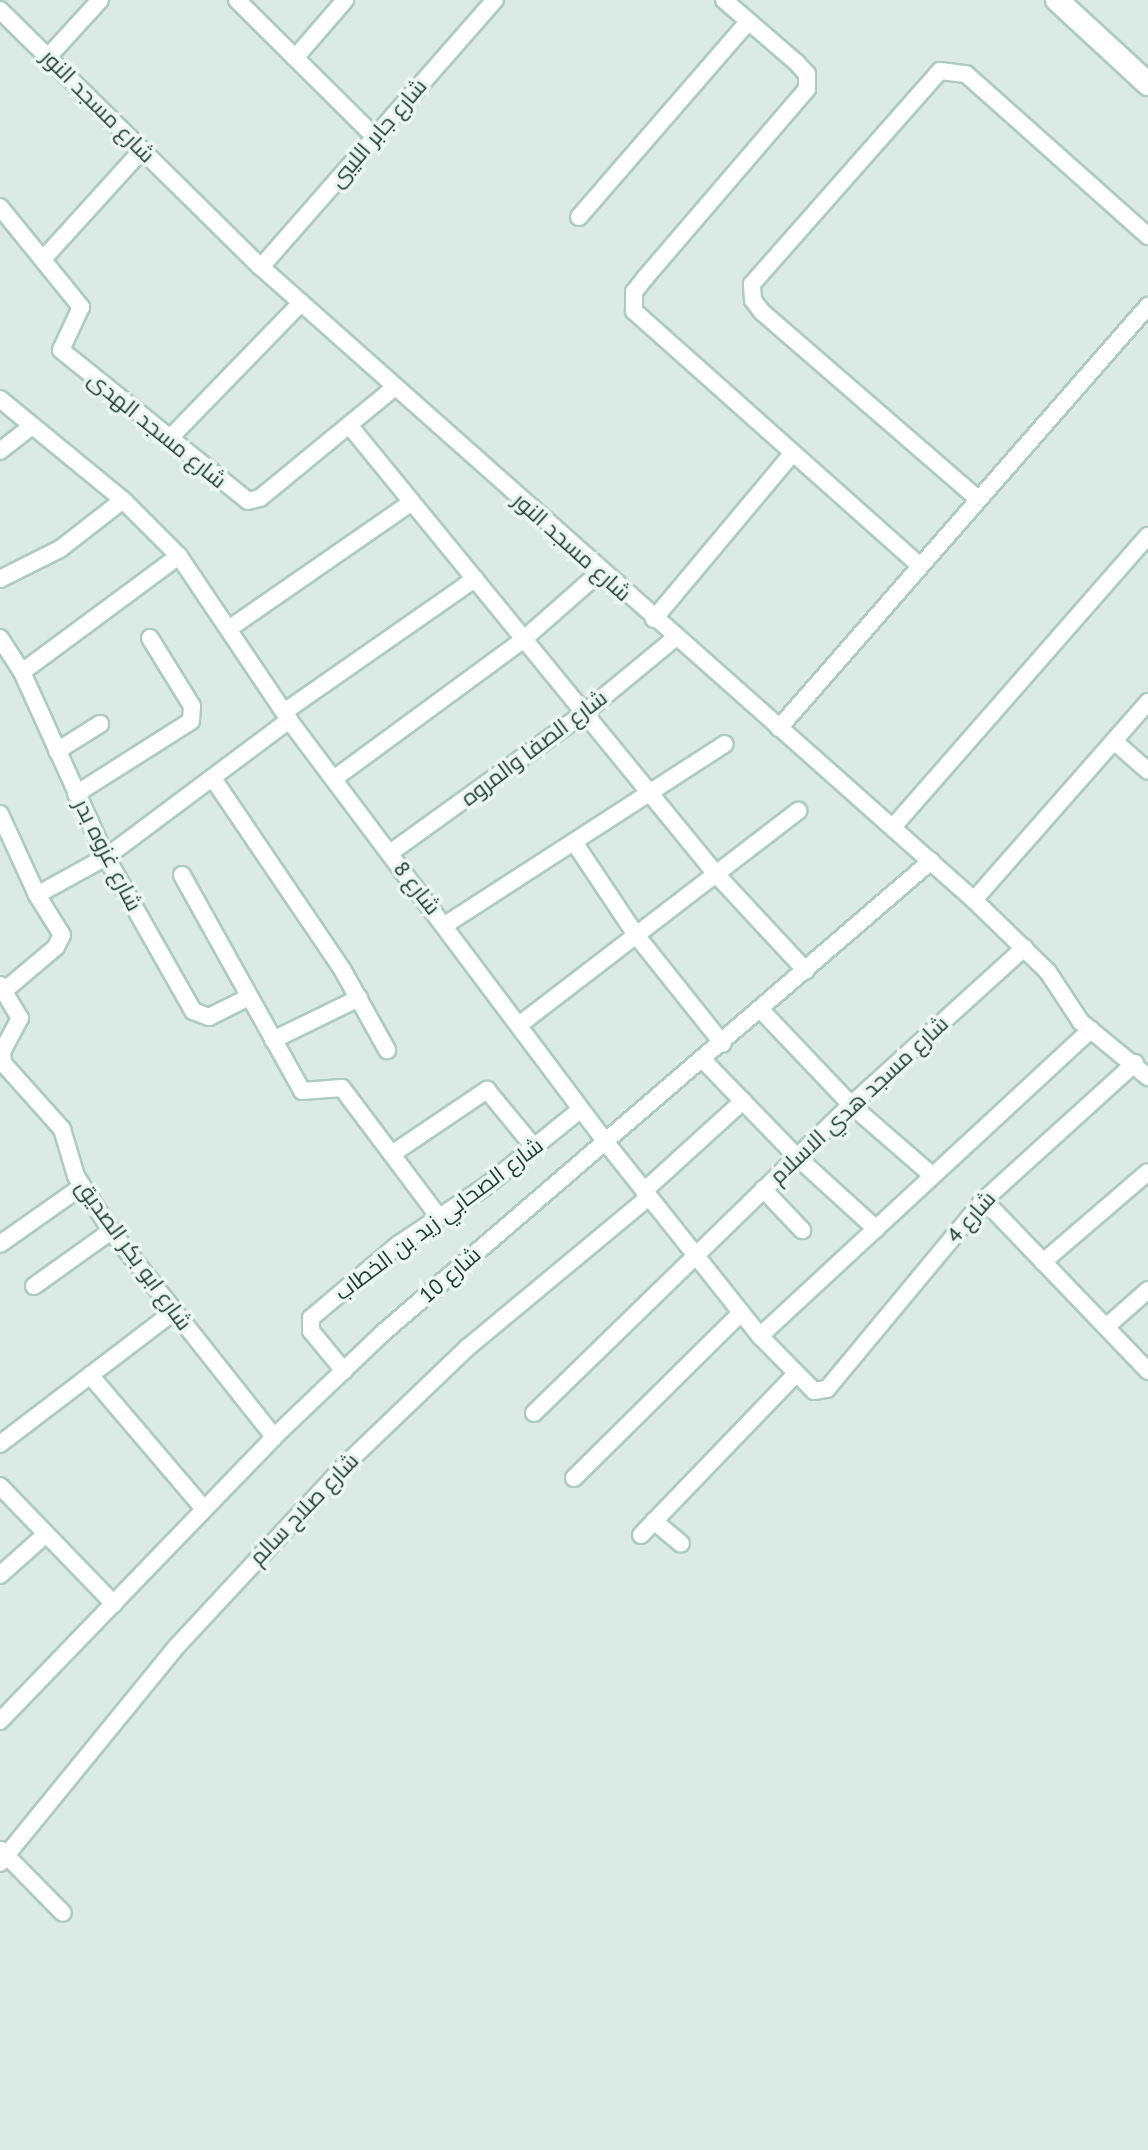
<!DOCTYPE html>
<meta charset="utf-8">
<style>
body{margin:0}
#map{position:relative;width:1148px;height:2150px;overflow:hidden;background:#dbeae4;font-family:"PT Sans",Cairo,sans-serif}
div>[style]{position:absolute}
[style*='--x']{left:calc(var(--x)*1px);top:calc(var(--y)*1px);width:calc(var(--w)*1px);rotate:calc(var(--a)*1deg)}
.roads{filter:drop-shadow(2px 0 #adcbc1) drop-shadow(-2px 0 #adcbc1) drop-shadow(0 2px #adcbc1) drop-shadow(0 -2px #adcbc1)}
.street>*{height:16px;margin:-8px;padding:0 8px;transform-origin:8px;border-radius:8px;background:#fff}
.secondary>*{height:22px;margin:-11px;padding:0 11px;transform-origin:11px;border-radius:11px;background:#fff}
span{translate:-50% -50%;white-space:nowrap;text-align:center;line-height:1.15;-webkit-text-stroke:7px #ecf7f2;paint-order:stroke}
.street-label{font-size:22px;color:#1c3b33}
</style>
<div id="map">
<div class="roads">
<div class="street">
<i style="--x:237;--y:0;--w:194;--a:44.8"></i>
<i style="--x:724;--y:0;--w:96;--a:40.8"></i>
<i style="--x:797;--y:63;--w:15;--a:48"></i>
<i style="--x:807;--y:74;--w:15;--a:90"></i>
<i style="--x:807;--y:89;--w:249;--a:130.6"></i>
<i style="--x:645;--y:278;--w:18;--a:128"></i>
<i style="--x:634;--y:292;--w:19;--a:90"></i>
<i style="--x:634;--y:311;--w:383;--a:41.7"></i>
<i style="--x:0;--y:10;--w:366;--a:44.6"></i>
<i style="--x:261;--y:267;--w:953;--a:41.6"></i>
<i style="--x:974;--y:900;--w:103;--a:44.2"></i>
<i style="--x:1048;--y:972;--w:60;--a:56.6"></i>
<i style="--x:1081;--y:1022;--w:87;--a:39.4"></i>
<i style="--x:48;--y:57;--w:77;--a:-47.6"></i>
<i style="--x:295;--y:58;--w:77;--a:-49.2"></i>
<i style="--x:0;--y:207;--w:129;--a:51"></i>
<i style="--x:81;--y:307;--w:47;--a:114.9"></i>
<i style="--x:61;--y:350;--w:240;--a:38.9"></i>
<i style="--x:248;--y:501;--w:12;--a:-14"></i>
<i style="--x:260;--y:498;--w:175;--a:-39.4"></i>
<i style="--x:579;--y:217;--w:259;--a:-49.1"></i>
<i style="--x:45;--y:257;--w:144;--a:-47.8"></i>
<i style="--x:261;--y:267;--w:355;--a:-48.8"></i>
<i style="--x:0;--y:399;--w:159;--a:39.4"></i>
<i style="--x:123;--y:500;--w:79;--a:45"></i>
<i style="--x:179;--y:556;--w:197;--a:56.1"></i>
<i style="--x:289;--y:720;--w:531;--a:53.11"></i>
<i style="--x:608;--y:1145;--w:244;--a:51.5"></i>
<i style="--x:760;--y:1336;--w:77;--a:45.5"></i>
<i style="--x:814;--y:1391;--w:13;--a:-9"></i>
<i style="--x:827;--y:1389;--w:246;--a:-50.3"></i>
<i style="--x:984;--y:1200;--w:204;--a:-42.2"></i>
<i style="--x:349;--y:425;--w:580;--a:50.74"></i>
<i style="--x:716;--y:874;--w:132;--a:47.1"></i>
<i style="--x:169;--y:439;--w:190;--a:-45.9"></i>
<i style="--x:0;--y:451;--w:39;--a:-38"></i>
<i style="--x:978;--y:499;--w:286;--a:-139.1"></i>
<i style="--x:762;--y:312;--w:15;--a:-127"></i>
<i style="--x:753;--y:300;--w:16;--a:-94"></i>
<i style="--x:752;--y:284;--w:284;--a:-48.6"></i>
<i style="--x:940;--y:71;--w:26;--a:7"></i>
<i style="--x:966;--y:74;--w:244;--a:41.7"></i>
<i style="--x:0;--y:579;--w:67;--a:-26.6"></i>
<i style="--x:60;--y:549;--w:80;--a:-37.9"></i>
<i style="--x:654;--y:619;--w:215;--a:-50.1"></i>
<i style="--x:230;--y:628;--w:221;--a:-34.7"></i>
<i style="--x:0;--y:638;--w:40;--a:57.1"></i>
<i style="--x:22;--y:672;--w:203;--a:65.6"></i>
<i style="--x:106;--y:857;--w:177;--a:60.5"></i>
<i style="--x:193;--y:1011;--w:17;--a:21"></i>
<i style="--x:209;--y:1017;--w:45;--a:-26.6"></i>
<i style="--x:22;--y:672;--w:195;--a:-36.5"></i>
<i style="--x:284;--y:712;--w:233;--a:-34.9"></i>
<i style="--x:779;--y:728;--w:561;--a:-48.83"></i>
<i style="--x:1114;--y:741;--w:45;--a:41.4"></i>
<i style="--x:57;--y:751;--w:51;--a:-32.1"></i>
<i style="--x:335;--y:778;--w:235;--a:-36.3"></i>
<i style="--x:524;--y:639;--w:101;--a:-41.4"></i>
<i style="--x:214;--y:780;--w:228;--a:55.9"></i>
<i style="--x:342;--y:969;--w:93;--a:60.9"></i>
<i style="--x:76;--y:794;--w:136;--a:-32.4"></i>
<i style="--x:191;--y:721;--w:15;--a:-86"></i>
<i style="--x:192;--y:706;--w:80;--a:-121.7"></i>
<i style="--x:0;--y:814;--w:89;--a:65.4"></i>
<i style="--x:37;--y:895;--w:47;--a:58"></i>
<i style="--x:62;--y:935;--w:13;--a:117"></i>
<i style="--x:56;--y:947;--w:68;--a:139.8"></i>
<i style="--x:893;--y:827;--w:387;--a:-48.8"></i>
<i style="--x:574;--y:842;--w:112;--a:56.3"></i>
<i style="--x:636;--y:935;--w:139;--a:51.4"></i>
<i style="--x:390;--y:853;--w:239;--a:-35.8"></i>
<i style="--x:584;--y:713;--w:118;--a:-39.5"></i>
<i style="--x:182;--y:875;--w:247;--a:60.9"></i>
<i style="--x:302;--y:1091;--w:40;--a:-4.3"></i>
<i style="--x:342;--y:1088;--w:161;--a:53.1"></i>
<i style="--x:37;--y:895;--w:79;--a:-28.8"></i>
<i style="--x:106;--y:857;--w:229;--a:-36.8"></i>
<i style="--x:974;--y:900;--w:264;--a:-48.7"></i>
<i style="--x:445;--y:925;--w:333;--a:-32.9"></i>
<i style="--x:0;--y:985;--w:39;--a:59"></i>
<i style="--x:20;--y:1018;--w:38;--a:118"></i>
<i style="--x:2;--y:1052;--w:11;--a:85"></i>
<i style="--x:3;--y:1063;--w:89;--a:48.2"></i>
<i style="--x:62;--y:1129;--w:49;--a:73.4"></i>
<i style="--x:76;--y:1176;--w:65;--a:57.5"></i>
<i style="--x:111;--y:1231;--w:263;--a:51.6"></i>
<i style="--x:761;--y:1010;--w:131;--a:46.5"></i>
<i style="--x:851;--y:1105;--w:108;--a:40.9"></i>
<i style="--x:519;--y:1025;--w:352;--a:-37.5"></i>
<i style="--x:273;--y:1040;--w:96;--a:-26"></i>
<i style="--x:704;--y:1061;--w:134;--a:45.9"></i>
<i style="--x:797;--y:1157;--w:107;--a:42.3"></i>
<i style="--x:392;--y:1154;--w:115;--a:-34"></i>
<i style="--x:487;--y:1090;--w:74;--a:50.5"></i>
<i style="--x:763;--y:1189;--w:57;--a:46.4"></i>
<i style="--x:644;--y:1191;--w:134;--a:-42.3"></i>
<i style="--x:984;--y:1200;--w:237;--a:46.2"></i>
<i style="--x:0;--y:1244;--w:99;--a:-35.1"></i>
<i style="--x:1043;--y:1262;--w:138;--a:-40.6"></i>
<i style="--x:34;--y:1286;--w:95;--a:-35.5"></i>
<i style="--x:1106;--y:1327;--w:56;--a:-41.4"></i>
<i style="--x:760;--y:1336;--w:451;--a:-42.8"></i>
<i style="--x:344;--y:1371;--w:52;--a:-129.5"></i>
<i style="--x:311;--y:1331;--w:13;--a:-90"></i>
<i style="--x:311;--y:1318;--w:115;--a:-40.1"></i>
<i style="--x:399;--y:1244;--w:105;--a:-33.7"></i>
<i style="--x:486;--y:1186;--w:122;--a:-39"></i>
<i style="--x:90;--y:1375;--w:176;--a:49.6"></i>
<i style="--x:534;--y:1413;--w:442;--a:-44.2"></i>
<i style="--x:851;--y:1105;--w:234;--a:-42.2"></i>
<i style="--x:0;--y:1444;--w:216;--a:-37.3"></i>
<i style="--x:574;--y:1478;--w:235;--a:-44.7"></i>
<i style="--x:0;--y:1486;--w:164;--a:46"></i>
<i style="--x:654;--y:1521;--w:35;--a:40"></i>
<i style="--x:641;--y:1535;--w:223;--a:-46.1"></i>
<i style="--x:0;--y:1575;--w:59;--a:-41.6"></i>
<i style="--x:0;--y:1721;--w:395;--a:-46"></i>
<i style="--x:274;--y:1437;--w:152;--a:-43.7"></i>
<i style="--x:384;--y:1332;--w:722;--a:-40.73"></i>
<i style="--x:1;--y:1850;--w:88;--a:45.5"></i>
<i style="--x:0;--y:1863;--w:281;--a:-50.8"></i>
<i style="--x:178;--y:1645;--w:247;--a:-47.1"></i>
<i style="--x:346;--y:1464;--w:168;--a:-43.8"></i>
<i style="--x:467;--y:1348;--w:236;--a:-39.7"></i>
</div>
<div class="secondary">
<i style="--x:1057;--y:0;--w:124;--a:42.7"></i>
</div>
</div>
<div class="street-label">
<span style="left:98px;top:106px;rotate:45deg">شارع مسجد النور</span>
<span style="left:378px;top:133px;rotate:-49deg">شارع جابر الليبى</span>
<span style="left:157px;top:430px;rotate:39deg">شارع مسجد الهدى</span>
<span style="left:572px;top:547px;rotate:42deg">شارع مسجد النور</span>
<span style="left:534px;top:748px;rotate:-37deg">شارع الصفا والمروه</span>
<span style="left:108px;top:855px;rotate:63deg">شارع غزوه بدر</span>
<span style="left:417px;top:888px;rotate:52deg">شارع 8</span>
<span style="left:859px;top:1100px;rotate:-43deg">شارع مسجد هدي الاسلام</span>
<span style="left:971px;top:1217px;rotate:-48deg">شارع 4</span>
<span style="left:439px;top:1219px;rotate:-37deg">شارع الصحابي زيد بن الخطاب</span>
<span style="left:134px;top:1255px;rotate:54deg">شارع ابو بكر الصديق</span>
<span style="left:450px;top:1275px;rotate:-41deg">شارع 10</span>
<span style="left:304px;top:1509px;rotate:-46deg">شارع صلاح سالم</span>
</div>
</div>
